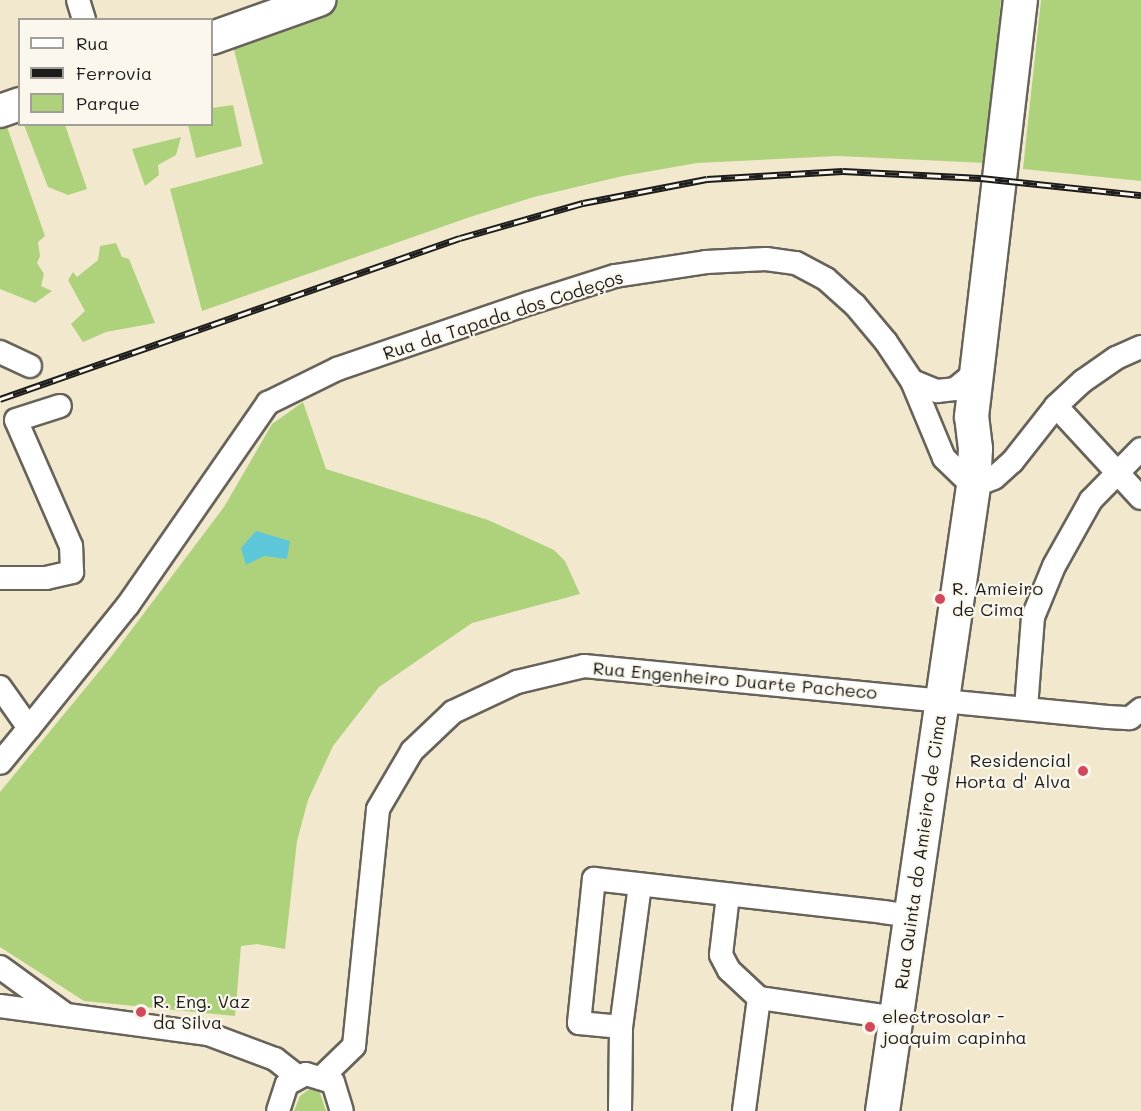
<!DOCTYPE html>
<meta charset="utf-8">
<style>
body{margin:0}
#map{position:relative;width:1141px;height:1111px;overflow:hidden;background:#f2e8ce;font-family:Mali,sans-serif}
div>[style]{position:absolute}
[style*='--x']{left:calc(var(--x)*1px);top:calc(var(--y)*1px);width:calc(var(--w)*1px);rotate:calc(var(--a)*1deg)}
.green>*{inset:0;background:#aed27c}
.water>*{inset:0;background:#5dc7d9}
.roads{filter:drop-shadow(2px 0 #67635a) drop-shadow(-2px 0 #67635a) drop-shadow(0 2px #67635a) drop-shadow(0 -2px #67635a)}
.street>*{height:22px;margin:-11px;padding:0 11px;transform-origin:11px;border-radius:11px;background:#fff}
.secondary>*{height:32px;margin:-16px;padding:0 16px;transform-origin:16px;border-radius:16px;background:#fff}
.primary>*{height:33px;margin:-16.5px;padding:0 16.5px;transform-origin:16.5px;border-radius:16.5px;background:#fff}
.rail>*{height:7px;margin-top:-3.5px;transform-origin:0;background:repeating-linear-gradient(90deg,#fbf7ec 0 14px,#1c1c1c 0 28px);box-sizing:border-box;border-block:2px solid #1c1c1c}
.dots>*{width:16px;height:16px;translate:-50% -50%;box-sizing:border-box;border:3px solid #fbf7ec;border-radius:50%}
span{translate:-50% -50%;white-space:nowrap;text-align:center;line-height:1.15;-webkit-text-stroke:4.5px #fbf7ec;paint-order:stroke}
.street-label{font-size:18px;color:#1c1c1c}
.poi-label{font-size:18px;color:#1c1c1c}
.left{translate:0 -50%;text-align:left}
.right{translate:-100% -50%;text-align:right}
.legend{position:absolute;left:18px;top:18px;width:195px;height:108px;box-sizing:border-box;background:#fbf7ec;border:2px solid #a29f99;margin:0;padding:8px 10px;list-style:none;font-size:18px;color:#1c1c1c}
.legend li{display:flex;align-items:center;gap:12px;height:30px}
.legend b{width:30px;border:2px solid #a29f99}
</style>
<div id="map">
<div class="green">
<i style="clip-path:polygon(339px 0,1001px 0,986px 163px,838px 156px,697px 163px,623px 176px,534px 197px,470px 217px,202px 311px,170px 189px,263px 164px,231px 38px)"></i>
<i style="clip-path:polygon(1041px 0,1141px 0,1141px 181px,1023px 169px)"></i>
<i style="clip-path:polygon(233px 105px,242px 146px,196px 158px,188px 125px,212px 124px,212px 108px)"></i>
<i style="clip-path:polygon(4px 118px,45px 236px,38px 242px,40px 256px,37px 263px,44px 274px,41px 286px,52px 291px,35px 303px,0 289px,0 119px)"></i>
<i style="clip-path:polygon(24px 125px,65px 125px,87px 189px,68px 195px,48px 187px)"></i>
<i style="clip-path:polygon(181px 137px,176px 155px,158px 165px,159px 175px,145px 186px,132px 149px)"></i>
<i style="clip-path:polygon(116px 243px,122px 257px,129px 259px,155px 323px,106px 332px,83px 342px,71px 324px,85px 311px,68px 280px,73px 272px,77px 277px,98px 260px,100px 246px)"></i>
<i style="clip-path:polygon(303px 402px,326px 469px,488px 520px,554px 550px,565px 561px,580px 594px,472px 623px,379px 687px,333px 746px,308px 800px,297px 841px,285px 949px,257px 944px,241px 946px,235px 1016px,84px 1001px,0 947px,0 792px,111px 657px,224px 507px,272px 424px)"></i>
<i style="clip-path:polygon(312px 1087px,319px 1090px,326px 1111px,294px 1111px,300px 1096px)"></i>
</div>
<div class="water">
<i style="clip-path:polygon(256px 531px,290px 541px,287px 559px,264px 556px,246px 565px,241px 548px)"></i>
</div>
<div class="roads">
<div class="street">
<i style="--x:78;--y:0;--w:21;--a:73"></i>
<i style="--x:0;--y:352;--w:33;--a:25"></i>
<i style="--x:912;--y:381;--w:27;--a:22"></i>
<i style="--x:937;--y:391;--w:18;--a:-6"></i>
<i style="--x:955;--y:389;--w:27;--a:-39"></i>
<i style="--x:1056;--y:406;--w:125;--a:47.3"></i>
<i style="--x:0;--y:578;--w:46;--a:0"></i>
<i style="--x:46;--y:578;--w:27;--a:-13"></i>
<i style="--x:72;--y:572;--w:26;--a:-92"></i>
<i style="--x:71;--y:546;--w:137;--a:-113.6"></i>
<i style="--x:16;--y:420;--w:46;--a:-17.7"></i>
<i style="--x:0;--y:687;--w:50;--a:54.7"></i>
<i style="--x:29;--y:728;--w:45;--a:129.6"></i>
<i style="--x:1026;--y:708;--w:91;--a:-85.6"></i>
<i style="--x:1033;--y:617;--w:55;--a:-67.6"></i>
<i style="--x:1054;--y:566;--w:76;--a:-60.7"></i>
<i style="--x:1091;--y:500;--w:71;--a:-45.6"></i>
<i style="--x:29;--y:728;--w:158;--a:-51.2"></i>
<i style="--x:128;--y:605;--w:246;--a:-55.3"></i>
<i style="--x:268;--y:403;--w:77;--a:-26.2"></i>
<i style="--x:337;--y:369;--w:204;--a:-18.9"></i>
<i style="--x:530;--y:303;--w:89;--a:-17.6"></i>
<i style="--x:615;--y:276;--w:92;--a:-8.7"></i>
<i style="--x:706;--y:262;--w:60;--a:-2.9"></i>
<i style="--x:766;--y:259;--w:30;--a:8"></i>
<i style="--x:796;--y:263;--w:34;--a:28"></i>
<i style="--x:826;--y:279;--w:39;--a:42"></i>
<i style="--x:855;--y:305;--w:48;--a:50"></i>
<i style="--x:886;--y:342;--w:47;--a:56.3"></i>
<i style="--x:912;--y:381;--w:83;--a:67.4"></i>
<i style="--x:944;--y:458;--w:40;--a:44"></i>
<i style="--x:973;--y:486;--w:22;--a:-21"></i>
<i style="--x:994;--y:478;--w:24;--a:-42"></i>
<i style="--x:1012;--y:462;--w:71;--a:-51.8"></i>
<i style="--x:1056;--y:406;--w:37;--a:-43"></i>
<i style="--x:1083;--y:381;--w:40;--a:-34.9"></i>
<i style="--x:1116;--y:358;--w:27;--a:-24"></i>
<i style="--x:640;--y:885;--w:143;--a:97.6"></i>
<i style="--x:621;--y:1027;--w:42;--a:-174.6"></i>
<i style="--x:579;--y:1023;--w:145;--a:-84.1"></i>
<i style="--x:594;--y:879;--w:291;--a:6.5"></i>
<i style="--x:883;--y:912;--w:30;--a:8"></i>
<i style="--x:728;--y:895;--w:60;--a:96.7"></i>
<i style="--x:721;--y:955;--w:17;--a:62"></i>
<i style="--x:729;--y:970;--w:41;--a:43"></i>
<i style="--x:759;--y:998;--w:114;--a:97.6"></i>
<i style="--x:0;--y:967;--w:77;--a:36"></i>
<i style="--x:759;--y:998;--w:140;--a:8.2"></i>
<i style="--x:0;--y:1006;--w:210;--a:7.7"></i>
<i style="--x:208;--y:1034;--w:72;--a:20.5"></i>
<i style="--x:275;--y:1059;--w:28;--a:38"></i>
<i style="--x:321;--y:1078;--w:46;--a:-44.1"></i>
<i style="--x:354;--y:1046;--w:238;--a:-84.2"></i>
<i style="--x:378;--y:809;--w:67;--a:-59.6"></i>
<i style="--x:412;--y:751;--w:57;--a:-43.6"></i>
<i style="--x:453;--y:712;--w:71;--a:-25.1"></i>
<i style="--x:517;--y:682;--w:69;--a:-13.4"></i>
<i style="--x:584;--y:666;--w:526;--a:5.56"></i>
<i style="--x:1108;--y:717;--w:22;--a:3"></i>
<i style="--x:1130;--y:718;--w:14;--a:-39"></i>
<i style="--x:278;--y:1111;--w:28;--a:-72"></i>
<i style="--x:287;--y:1084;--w:21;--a:-28"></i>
<i style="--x:306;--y:1074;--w:28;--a:17"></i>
<i style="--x:333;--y:1082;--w:30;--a:73"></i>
<i style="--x:620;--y:1111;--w:84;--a:-89.3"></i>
</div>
<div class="secondary">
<i style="--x:212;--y:38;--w:114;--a:-19.6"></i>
<i style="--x:0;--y:111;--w:21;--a:-19"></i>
</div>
<div class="primary">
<i style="--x:882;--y:1111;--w:632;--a:-81.72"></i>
<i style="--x:973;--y:486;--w:38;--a:-87"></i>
<i style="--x:975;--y:448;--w:32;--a:-97"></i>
<i style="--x:971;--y:416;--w:419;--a:-83.3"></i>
</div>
</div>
<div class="rail">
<i style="--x:0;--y:399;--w:487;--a:-19.3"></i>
<i style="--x:460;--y:238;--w:128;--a:-15.9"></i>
<i style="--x:583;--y:203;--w:126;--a:-11"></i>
<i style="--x:707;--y:179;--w:136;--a:-3.4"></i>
<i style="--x:843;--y:171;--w:138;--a:2.9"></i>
<i style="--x:981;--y:178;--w:161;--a:6.1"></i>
</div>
<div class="dots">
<i style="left:940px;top:599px;background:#d1495b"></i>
<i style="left:1083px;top:771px;background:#d1495b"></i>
<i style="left:141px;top:1012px;background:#d1495b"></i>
<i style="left:870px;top:1027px;background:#d1495b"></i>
</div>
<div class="street-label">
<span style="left:503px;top:315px;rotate:-18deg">Rua da Tapada dos Codeços</span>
<span style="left:735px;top:680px;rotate:5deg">Rua Engenheiro Duarte Pacheco</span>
<span style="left:920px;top:852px;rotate:-82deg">Rua Quinta do Amieiro de Cima</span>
</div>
<div class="poi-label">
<span class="left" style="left:952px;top:599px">R. Amieiro<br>de Cima</span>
<span class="right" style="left:1071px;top:771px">Residencial<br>Horta d' Alva</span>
<span class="left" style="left:153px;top:1012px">R. Eng. Vaz<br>da Silva</span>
<span class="left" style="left:882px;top:1027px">electrosolar -<br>joaquim capinha</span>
</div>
<ul class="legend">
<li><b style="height:8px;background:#fff"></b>Rua</li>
<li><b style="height:8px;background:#1c1c1c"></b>Ferrovia</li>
<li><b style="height:16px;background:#aed27c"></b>Parque</li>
</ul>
</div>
